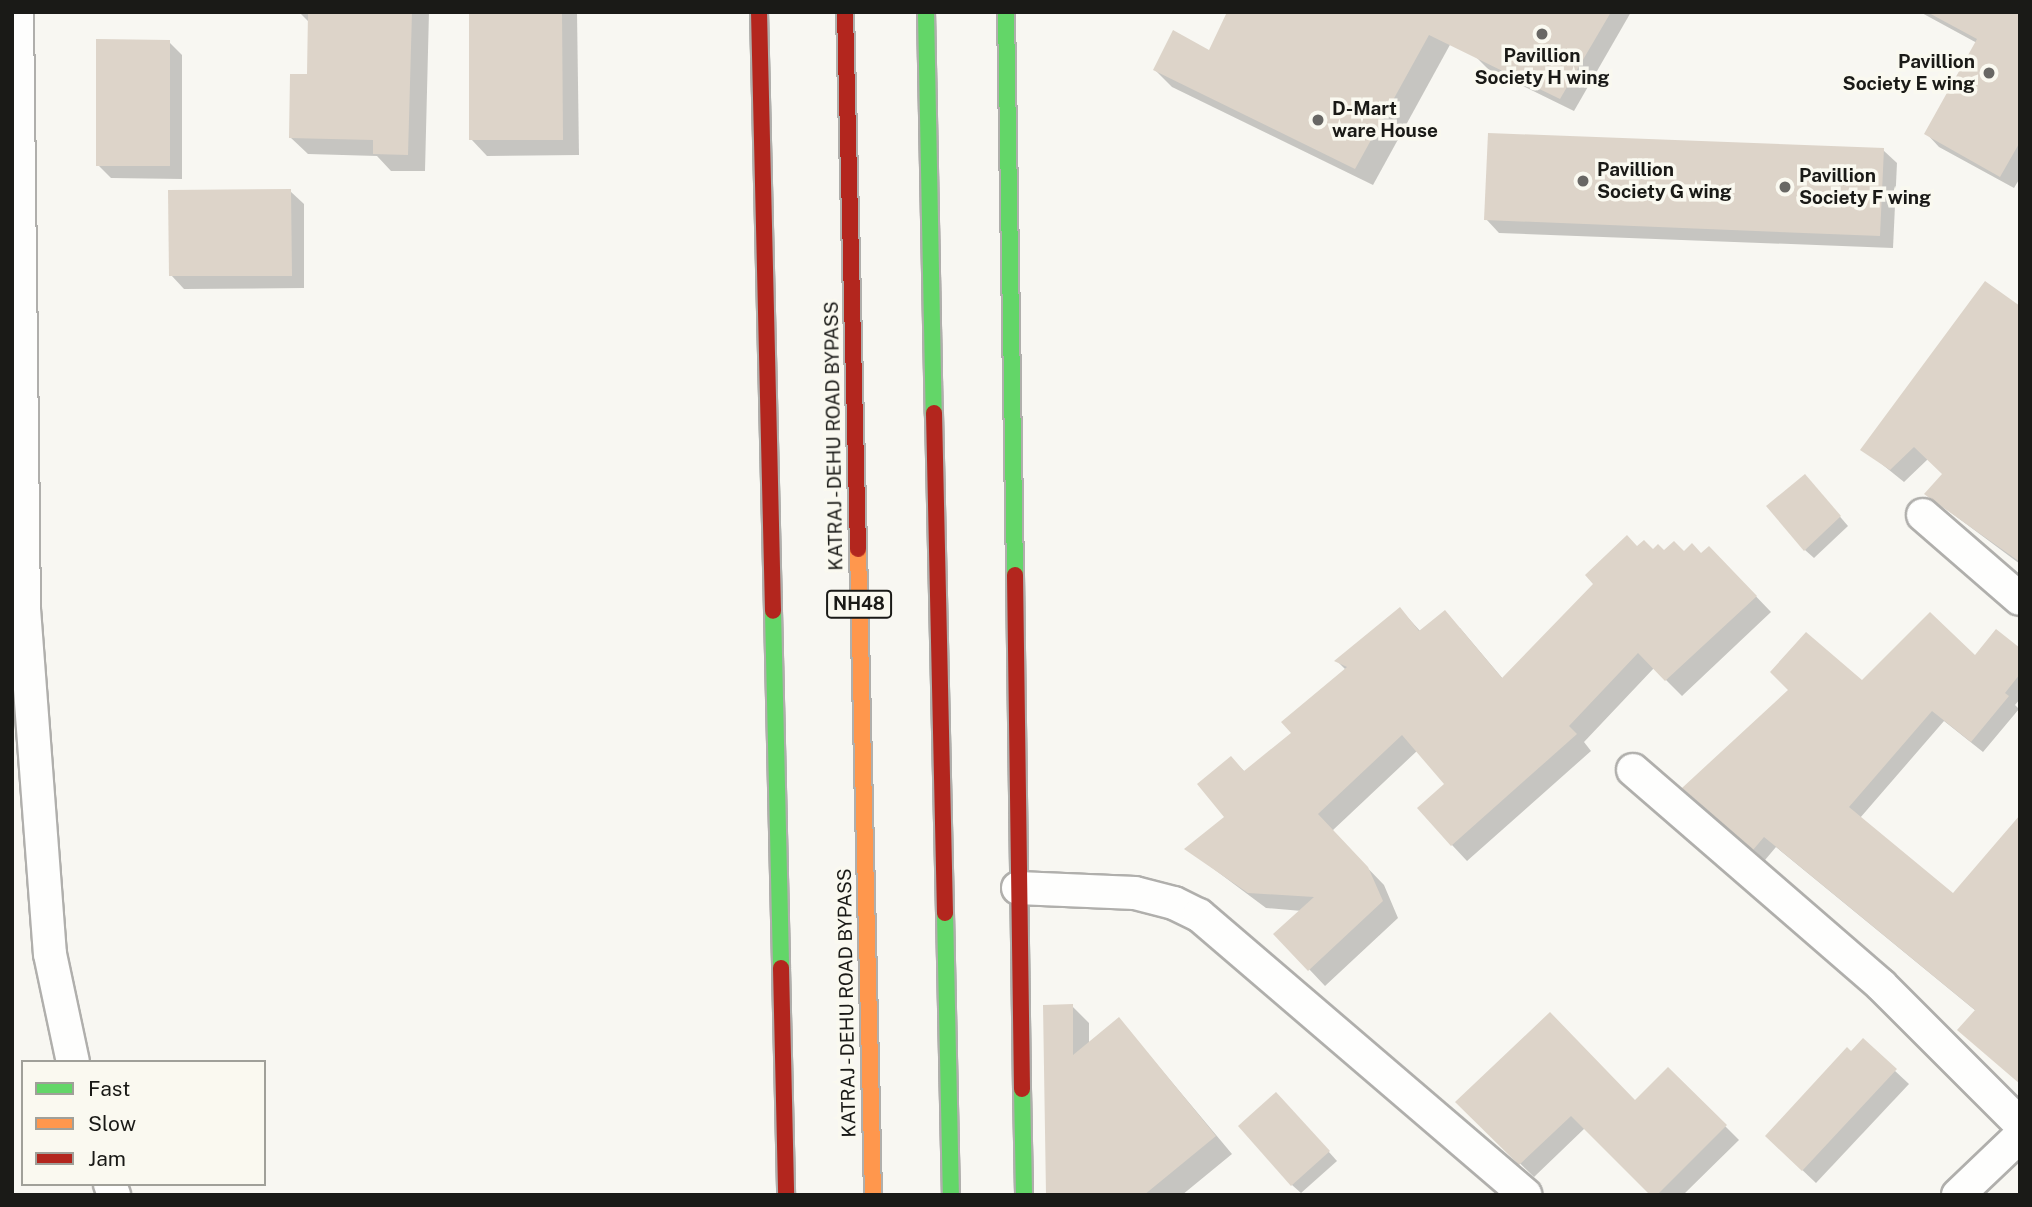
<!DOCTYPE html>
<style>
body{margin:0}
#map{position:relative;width:2032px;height:1207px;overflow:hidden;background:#f8f7f2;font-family:"Public Sans",sans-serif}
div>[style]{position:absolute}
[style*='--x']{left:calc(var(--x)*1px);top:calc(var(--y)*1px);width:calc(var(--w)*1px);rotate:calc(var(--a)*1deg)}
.shadow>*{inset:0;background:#0003}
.building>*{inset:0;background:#ddd4c9}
.roads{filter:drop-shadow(2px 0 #b0afac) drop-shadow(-2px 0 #b0afac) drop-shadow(0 2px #b0afac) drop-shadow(0 -2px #b0afac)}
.street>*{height:32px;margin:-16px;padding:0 16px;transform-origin:16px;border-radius:16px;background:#fefefd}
.fast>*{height:16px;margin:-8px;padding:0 8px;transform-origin:8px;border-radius:8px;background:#63d668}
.slow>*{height:16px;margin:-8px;padding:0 8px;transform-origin:8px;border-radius:8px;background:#ff974d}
.jam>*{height:16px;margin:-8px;padding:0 8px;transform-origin:8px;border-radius:8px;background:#b3261e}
.dots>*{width:19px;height:19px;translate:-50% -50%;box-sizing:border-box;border:4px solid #faf9f0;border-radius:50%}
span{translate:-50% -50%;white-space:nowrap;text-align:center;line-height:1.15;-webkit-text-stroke:7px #faf9f0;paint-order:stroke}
.shield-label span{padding:2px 5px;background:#faf9f0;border:2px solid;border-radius:5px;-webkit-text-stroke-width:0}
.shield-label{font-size:18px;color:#1a1a17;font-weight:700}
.poi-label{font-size:19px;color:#1a1a17;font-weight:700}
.right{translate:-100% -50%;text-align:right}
.left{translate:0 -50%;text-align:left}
.street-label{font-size:19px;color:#1a1a17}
.frame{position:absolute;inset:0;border:14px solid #1a1a17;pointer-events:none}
.legend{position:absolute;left:21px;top:1060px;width:245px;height:126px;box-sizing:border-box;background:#faf9f0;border:2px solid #a0a099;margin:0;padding:9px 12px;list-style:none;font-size:21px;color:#1a1a17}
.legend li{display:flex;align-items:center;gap:14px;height:35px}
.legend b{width:35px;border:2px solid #a0a099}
</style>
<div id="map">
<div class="shadow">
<i style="clip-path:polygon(299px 12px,429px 12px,425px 171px,391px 171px,377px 156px,308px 154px,290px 137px,309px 76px,310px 23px)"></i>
<i style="clip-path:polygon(471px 12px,577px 12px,579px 155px,487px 156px,471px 139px)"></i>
<i style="clip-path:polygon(1468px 12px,1373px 185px,1172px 87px,1155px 70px,1210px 52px)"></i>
<i style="clip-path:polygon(1503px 12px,1631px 12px,1574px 111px,1488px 69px,1475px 56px)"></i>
<i style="clip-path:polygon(1920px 12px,2020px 12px,2020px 178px,2014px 188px,1939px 147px,1926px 133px,1977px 43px)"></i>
<i style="clip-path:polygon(169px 42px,182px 55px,182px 179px,111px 178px,98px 165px)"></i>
<i style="clip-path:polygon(1883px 150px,1897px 163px,1893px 248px,1499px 233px,1486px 219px)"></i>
<i style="clip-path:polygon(290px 191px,304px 204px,304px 288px,184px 289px,171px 275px)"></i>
<i style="clip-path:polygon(2020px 308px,2020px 564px,1926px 494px,1944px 474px,1928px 459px,1904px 482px,1863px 449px)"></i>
<i style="clip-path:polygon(1813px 485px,1848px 526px,1814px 558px,1805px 550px)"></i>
<i style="clip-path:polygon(1638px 548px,1701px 555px,1725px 564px,1771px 612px,1682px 696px,1654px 668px,1584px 742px,1591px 751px,1467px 861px,1452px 845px,1447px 784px,1418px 750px,1332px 831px,1384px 885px,1398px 918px,1325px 986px,1276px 934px,1302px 911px,1266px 908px,1187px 849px,1226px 817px,1231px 758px,1245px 772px,1294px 733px,1346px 670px,1337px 661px,1400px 609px,1421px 632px,1460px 628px,1503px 679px)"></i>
<i style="clip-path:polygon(2020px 650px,2020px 699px,2015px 705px,2019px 709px,1983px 752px,1944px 721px,1860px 818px,1953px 895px,1976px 1011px,1776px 847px,1765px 860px,1696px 800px,1862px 683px)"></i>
<i style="clip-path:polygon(1072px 1006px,1089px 1023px,1089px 1044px,1119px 1019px,1232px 1154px,1182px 1195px,1046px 1195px)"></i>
<i style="clip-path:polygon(1863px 1041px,1909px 1084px,1816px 1183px,1780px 1149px)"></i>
<i style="clip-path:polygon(1668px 1069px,1739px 1140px,1683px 1195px,1652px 1195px,1585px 1128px,1534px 1177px,1458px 1103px,1635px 1102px)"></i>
<i style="clip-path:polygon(1285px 1103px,1337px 1161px,1301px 1193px,1292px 1185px)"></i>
</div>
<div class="building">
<i style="clip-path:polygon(308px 12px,412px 12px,408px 155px,373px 154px,373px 140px,289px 138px,290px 74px,307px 74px)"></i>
<i style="clip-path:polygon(469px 12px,562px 12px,563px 140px,469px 140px)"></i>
<i style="clip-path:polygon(1227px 12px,1611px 12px,1560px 99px,1429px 35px,1355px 169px,1153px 70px,1173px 30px,1209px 50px)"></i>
<i style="clip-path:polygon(1927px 12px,2020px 12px,2020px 142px,2000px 177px,1924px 134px,1977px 39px)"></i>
<i style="clip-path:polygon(96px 39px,170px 40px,170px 166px,96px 166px)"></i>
<i style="clip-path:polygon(1488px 133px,1884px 148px,1880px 236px,1484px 220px)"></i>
<i style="clip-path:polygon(291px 189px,292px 276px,169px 276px,168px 190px)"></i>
<i style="clip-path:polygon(1985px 281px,2020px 306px,2020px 562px,1924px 494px,1942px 474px,1914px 447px,1890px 470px,1860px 450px)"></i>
<i style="clip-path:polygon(1805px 474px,1841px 516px,1804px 551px,1766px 506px)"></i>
<i style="clip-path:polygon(1627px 535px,1637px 546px,1644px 540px,1653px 549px,1658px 544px,1664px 550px,1674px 541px,1684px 551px,1692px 543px,1701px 553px,1709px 546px,1757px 596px,1665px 681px,1638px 653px,1569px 726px,1577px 734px,1451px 846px,1417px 808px,1444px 784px,1402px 735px,1318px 814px,1368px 867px,1383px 901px,1308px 971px,1273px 934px,1314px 897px,1248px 893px,1184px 849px,1224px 817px,1197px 784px,1231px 756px,1244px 771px,1291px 733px,1281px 722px,1347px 667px,1334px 661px,1400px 607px,1419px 631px,1445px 610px,1502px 678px,1593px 584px,1585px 575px)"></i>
<i style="clip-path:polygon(1930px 612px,1975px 655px,1996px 629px,2020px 648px,2020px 674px,2005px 693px,2009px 696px,1971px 742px,1932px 711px,1849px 807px,1953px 893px,2020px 815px,2020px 1084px,1957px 1030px,1975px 1010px,1764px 837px,1753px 850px,1682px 788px,1788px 690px,1770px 672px,1806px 632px,1862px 680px)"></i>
<i style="clip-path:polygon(1073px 1004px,1073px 1055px,1119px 1017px,1216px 1136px,1144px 1195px,1046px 1195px,1043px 1005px)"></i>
<i style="clip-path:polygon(1550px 1012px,1635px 1100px,1668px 1067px,1727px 1125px,1657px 1195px,1650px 1195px,1571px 1116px,1519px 1165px,1455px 1102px)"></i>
<i style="clip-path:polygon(1863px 1038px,1897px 1069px,1802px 1171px,1765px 1136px,1847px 1047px,1851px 1051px)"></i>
<i style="clip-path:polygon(1276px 1092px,1330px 1151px,1291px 1186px,1238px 1126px)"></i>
</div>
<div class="roads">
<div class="street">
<i style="--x:17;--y:12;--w:597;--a:89.33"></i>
<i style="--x:24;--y:609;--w:346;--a:85.7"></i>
<i style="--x:50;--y:954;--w:110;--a:78"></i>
<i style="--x:1923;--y:515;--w:128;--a:40.9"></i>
<i style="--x:1633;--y:770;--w:328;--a:40.9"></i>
<i style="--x:1881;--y:985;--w:197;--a:45"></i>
<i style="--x:1018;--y:888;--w:117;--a:2.4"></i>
<i style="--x:1135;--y:893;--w:40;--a:14.4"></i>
<i style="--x:1174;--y:903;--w:28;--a:26"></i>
<i style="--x:1199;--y:915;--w:430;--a:40.6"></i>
<i style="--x:110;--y:1184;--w:12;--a:70"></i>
<i style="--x:1958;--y:1195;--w:86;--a:-43.6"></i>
</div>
<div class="fast">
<i style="--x:926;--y:12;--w:401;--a:88.9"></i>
<i style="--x:1006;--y:12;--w:563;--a:89.08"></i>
<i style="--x:773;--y:611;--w:357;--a:88.7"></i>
<i style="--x:945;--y:913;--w:282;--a:88.8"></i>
<i style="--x:1022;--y:1089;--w:106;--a:88.9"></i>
</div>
<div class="slow">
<i style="--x:858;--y:549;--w:646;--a:88.67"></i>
</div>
<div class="jam">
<i style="--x:759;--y:12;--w:599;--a:88.66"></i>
<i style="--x:845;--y:12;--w:537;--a:88.61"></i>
<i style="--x:934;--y:413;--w:500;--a:88.74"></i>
<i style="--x:1015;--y:575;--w:514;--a:89.22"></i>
<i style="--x:781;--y:968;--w:227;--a:88.7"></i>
</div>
</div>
<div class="dots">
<i style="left:1542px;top:34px;background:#686764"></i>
<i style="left:1989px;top:73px;background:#686764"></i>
<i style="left:1318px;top:120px;background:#686764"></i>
<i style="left:1583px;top:181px;background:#686764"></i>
<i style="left:1785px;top:187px;background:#686764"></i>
</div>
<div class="shield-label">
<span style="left:859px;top:604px">NH48</span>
</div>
<div class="poi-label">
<span style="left:1542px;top:67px">Pavillion<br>Society H wing</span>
<span class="right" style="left:1975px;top:73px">Pavillion<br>Society E wing</span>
<span class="left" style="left:1332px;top:120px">D-Mart<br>ware House</span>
<span class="left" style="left:1597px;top:181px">Pavillion<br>Society G wing</span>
<span class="left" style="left:1799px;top:187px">Pavillion<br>Society F wing</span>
</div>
<div class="street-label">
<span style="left:834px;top:436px;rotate:-91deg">KATRAJ - DEHU ROAD BYPASS</span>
<span style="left:847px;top:1003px;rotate:-91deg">KATRAJ - DEHU ROAD BYPASS</span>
</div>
<div class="frame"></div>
<ul class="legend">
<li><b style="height:9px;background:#63d668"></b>Fast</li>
<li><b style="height:9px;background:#ff974d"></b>Slow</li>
<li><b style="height:9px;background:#b3261e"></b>Jam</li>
</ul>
</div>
